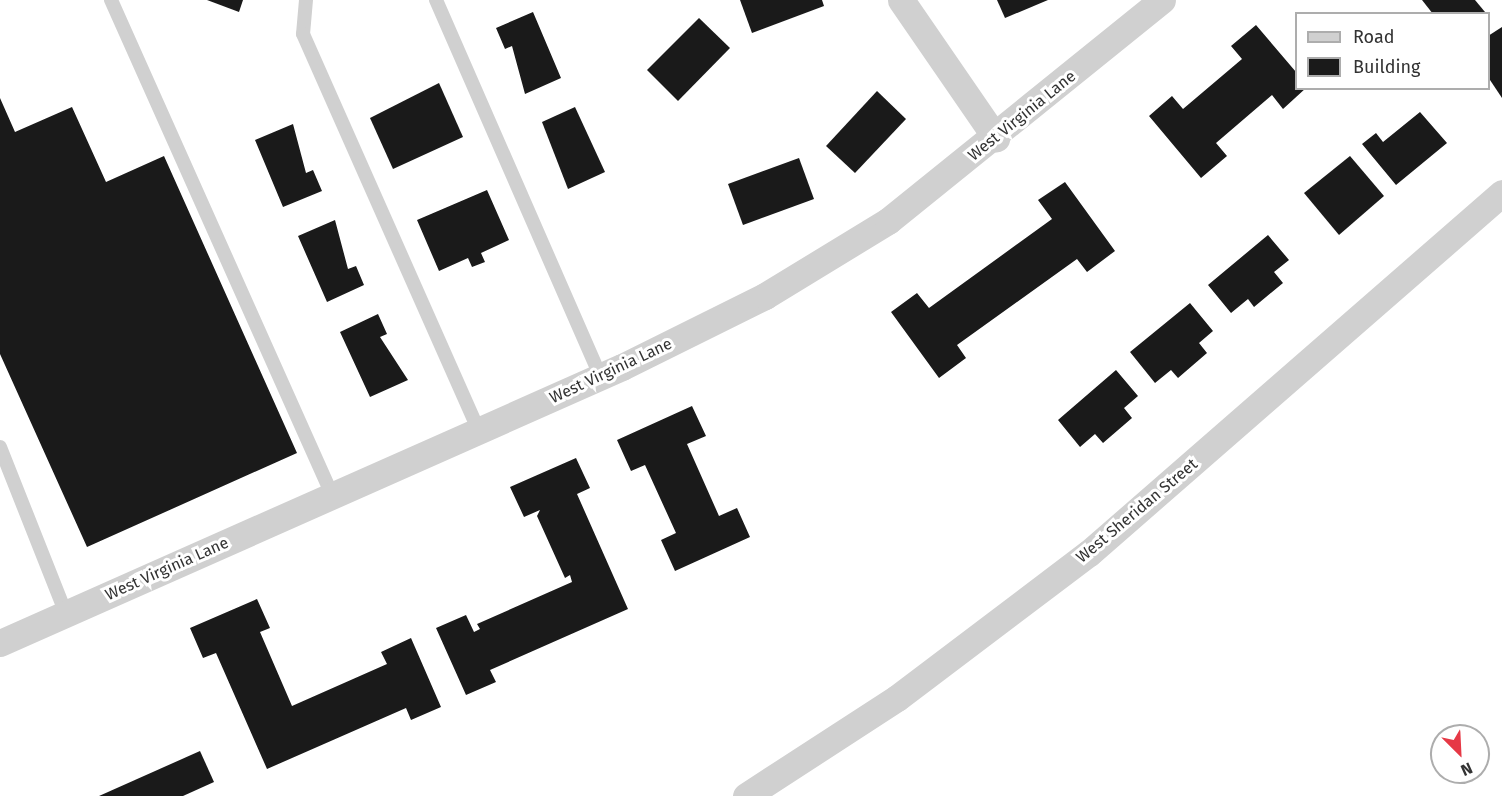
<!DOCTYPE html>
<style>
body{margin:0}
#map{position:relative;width:1502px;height:796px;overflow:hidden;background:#fff;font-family:"Fira Sans",sans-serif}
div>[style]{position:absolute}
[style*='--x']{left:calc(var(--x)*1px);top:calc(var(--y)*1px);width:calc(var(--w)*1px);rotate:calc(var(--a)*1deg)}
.building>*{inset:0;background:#1a1a1a}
.lane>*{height:14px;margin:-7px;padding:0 7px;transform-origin:7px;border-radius:7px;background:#d0d0d0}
.street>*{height:27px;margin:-13.5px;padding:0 13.5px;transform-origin:13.5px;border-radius:13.5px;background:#d0d0d0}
span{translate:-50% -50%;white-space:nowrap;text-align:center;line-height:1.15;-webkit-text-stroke:6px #fff;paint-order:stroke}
.street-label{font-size:16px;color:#333}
.legend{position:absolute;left:1295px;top:12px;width:195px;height:78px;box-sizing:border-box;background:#fff;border:2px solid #adadad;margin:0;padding:8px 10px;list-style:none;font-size:18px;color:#333}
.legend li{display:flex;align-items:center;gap:12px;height:30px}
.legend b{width:30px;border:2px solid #adadad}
.north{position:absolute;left:1430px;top:724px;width:60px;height:60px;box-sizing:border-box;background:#fff;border:2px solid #adadad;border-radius:50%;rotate:156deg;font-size:16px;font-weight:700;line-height:24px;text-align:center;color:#333}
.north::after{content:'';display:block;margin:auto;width:21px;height:27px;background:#e63946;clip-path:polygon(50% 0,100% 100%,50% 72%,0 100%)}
</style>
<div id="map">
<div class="building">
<i style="clip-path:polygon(207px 0,243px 0,239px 12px)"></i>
<i style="clip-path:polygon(740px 0,822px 0,824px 6px,752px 33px)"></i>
<i style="clip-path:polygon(997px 0,1048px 0,1005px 18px)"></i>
<i style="clip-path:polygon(1422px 0,1475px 0,1485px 12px,1433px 14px)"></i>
<i style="clip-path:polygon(533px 12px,561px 78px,525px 94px,512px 46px,505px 49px,496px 28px)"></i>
<i style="clip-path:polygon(699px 18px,730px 48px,678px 101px,647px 70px)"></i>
<i style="clip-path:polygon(1256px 25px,1296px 72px,1296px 88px,1306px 88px,1283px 109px,1272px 95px,1216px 143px,1227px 156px,1201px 178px,1149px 116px,1172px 96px,1183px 109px,1242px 59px,1231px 46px)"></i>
<i style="clip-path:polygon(1502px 27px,1502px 98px,1488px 77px,1488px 36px)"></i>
<i style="clip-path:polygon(439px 83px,463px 137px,393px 169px,370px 118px)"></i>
<i style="clip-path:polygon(877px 91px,906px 119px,855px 173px,826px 146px)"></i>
<i style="clip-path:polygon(0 98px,15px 132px,72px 107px,106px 182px,164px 156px,297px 453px,87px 547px,0 354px)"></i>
<i style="clip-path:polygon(575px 107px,605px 172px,568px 189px,542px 122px)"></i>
<i style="clip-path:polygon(1420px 112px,1447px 143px,1396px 185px,1362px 144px,1376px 133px,1383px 142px)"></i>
<i style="clip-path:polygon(293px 124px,306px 173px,313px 170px,322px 191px,283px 207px,255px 140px)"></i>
<i style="clip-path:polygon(1350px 156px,1384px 196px,1339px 235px,1304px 193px)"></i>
<i style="clip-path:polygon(799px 158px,814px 199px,743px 225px,728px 184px)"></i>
<i style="clip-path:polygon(1065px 182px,1115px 251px,1087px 272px,1077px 259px,957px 345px,966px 358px,939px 378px,891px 312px,917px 293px,929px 308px,1052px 219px,1038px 200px)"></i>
<i style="clip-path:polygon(487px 190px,509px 240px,481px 253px,485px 262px,472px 267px,468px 258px,439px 271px,417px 220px)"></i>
<i style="clip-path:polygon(335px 220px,348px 269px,356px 266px,364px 285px,327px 302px,298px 236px)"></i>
<i style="clip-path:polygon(1268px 235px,1289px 260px,1274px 272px,1283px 283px,1254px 307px,1248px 299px,1231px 313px,1208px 285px)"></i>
<i style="clip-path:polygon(1190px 303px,1213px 331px,1199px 343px,1207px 353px,1178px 378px,1171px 370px,1155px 383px,1130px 352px)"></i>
<i style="clip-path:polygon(378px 314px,387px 334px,380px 337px,408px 380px,370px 397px,340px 332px)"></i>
<i style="clip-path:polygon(1116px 370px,1138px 396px,1124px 408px,1132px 418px,1103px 443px,1095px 434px,1080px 447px,1058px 420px)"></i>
<i style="clip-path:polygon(692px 406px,706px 436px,687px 444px,719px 516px,737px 508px,750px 537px,675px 571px,661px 540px,676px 533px,645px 465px,631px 471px,617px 440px)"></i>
<i style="clip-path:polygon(576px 458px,590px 488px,577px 494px,628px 609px,490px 670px,496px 682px,466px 695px,436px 628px,466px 615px,474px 632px,480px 629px,477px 624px,572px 582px,570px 575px,565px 578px,537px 516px,540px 510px,524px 517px,510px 487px)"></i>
<i style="clip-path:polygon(257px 599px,270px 628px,260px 632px,292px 706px,387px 664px,381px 652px,411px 638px,441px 707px,411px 720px,406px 708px,267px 769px,216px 653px,203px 658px,190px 628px)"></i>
<i style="clip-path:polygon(200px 751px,214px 782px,183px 796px,99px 796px)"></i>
</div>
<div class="lane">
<i style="--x:111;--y:0;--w:544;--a:65.93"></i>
<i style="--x:306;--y:0;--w:34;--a:95"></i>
<i style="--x:303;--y:34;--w:434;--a:66.1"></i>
<i style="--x:436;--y:0;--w:412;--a:66.4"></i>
<i style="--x:0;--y:447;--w:180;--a:68.4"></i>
</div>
<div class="street">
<i style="--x:901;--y:0;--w:168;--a:55.5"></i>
<i style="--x:0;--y:643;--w:680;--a:-23.93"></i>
<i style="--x:622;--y:367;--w:160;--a:-26.4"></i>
<i style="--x:765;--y:296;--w:144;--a:-31.4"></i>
<i style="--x:888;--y:221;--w:352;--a:-38.9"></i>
<i style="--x:746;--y:796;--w:180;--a:-33"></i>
<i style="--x:897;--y:698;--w:241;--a:-37.1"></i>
<i style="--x:1089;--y:553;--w:548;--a:-41.08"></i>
</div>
<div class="street-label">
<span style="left:1022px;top:116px;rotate:-39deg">West Virginia Lane</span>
<span style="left:611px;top:371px;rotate:-25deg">West Virginia Lane</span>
<span style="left:1137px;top:511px;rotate:-40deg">West Sheridan Street</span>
<span style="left:167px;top:569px;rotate:-24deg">West Virginia Lane</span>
</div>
<ul class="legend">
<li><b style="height:8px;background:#d0d0d0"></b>Road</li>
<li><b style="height:16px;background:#1a1a1a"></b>Building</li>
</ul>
<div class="north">N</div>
</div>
